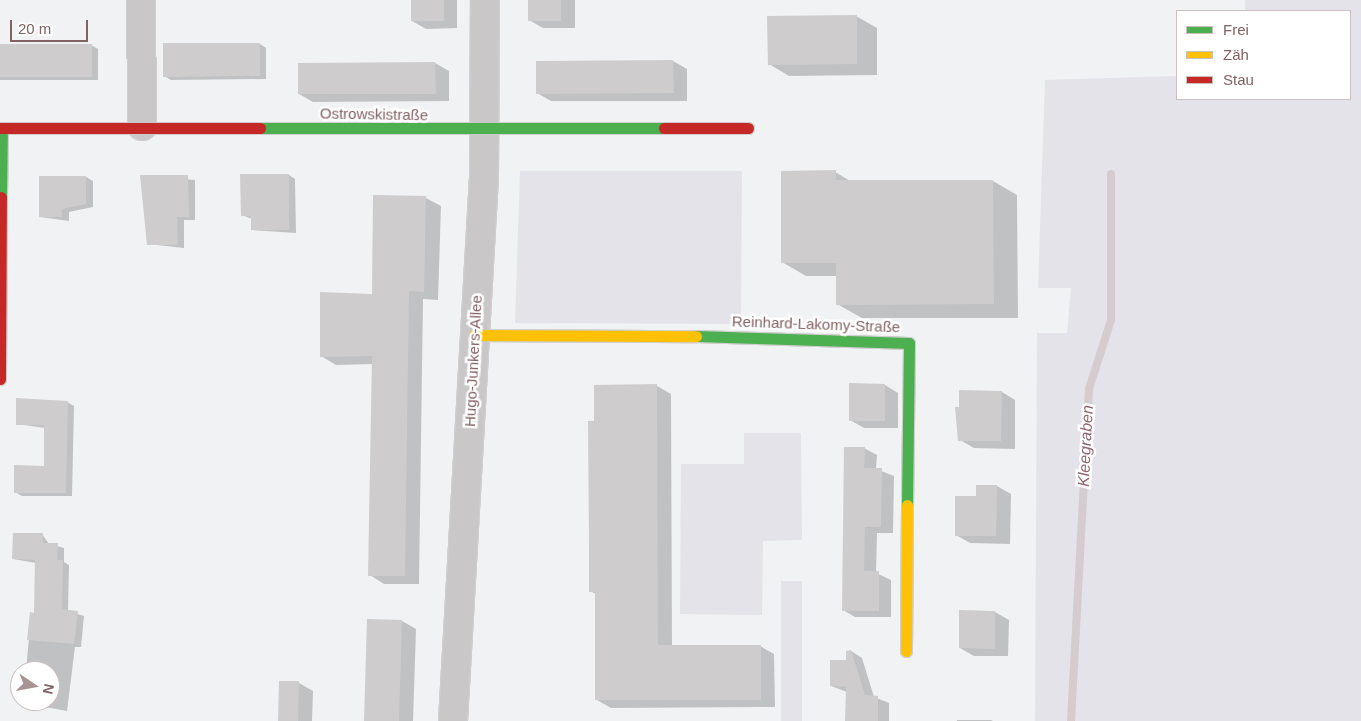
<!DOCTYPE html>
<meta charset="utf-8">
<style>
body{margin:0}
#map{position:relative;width:1361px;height:721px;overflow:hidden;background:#f1f2f3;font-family:Helvetica,sans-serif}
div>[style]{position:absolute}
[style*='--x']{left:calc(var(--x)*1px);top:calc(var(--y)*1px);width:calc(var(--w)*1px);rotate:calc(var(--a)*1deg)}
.green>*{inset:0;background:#e3e3e9}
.shadow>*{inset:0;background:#0003}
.stream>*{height:8px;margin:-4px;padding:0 4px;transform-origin:4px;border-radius:4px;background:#d6cbce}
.building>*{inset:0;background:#cecccc}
.roads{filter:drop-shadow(1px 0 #d0cece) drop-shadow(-1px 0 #d0cece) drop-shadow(0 1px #d0cece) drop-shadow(0 -1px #d0cece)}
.street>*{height:28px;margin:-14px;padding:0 14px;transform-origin:14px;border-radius:14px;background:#c9c7c7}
.fast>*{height:11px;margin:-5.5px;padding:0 5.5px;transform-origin:5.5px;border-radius:5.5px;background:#4caf50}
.slow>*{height:11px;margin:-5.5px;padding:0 5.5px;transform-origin:5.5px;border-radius:5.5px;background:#ffc107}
.jam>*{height:11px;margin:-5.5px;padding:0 5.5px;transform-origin:5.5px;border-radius:5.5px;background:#c62828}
span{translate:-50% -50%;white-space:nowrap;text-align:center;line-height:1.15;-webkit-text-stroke:5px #fff;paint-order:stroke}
.street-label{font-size:15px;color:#826263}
.water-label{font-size:16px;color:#8e676f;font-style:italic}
.legend{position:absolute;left:1176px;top:10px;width:175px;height:90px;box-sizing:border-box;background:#fff;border:1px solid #cdc0c1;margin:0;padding:6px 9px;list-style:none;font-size:15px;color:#826263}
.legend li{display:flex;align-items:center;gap:10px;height:25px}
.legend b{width:25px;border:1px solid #cdc0c1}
.north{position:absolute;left:10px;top:661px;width:50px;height:50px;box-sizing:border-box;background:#fff;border:1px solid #cdc0c1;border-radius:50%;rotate:102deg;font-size:14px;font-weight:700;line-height:20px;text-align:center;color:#826263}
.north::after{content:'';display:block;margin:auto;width:18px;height:22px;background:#a99495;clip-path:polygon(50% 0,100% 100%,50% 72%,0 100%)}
.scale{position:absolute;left:10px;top:20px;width:78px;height:22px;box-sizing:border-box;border:2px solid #826263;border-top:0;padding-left:6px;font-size:15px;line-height:18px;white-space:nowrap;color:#826263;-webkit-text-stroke:4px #fff;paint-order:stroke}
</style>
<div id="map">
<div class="green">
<i style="clip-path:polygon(1245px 0,1361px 0,1361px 721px,1035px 721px,1037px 333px,1067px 333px,1071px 288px,1038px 288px,1045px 80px,1177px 76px,1177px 99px,1350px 99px,1350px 11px,1245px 11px)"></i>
<i style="clip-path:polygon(520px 171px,742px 171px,741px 324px,515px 323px)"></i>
<i style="clip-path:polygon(744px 433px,801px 433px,802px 540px,763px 541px,762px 615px,680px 614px,681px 464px,744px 464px)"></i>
<i style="clip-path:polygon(781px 581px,802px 581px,802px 721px,781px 721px)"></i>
</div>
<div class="shadow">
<i style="clip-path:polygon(412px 0,457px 0,457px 28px,426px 29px,412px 21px)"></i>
<i style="clip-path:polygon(529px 0,575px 0,575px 28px,543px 28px,529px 20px)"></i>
<i style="clip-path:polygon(856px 16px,877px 28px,877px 75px,789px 76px,769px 64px)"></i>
<i style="clip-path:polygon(260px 44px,266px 48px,266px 79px,171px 80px,164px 76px)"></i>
<i style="clip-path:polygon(0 45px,91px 45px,98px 49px,98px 80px,0 80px)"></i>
<i style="clip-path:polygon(673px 61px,687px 69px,687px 101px,551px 101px,537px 93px)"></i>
<i style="clip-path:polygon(435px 63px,449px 71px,449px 101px,313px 102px,299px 94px)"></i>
<i style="clip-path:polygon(835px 172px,852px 182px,993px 181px,1017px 195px,1018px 318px,862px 318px,837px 304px,837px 276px,806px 276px,782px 262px)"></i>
<i style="clip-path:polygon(289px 175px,295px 179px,296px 233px,252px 230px,252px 219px,242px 215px)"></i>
<i style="clip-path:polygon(141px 176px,195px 180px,195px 220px,184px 220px,184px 248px,148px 244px)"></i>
<i style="clip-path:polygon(86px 177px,93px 181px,93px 207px,69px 212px,69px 221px,40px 217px)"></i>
<i style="clip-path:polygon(374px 197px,426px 198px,441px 206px,438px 300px,423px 299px,419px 584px,384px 584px,370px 575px,373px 364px,336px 365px,321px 356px,373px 295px)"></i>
<i style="clip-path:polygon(885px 385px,898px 393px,898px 428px,864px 428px,850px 420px)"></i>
<i style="clip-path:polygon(657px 386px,671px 394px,672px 646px,760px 646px,774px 654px,775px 707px,611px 708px,597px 700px,596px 594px,590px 591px)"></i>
<i style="clip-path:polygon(1002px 392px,1015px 400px,1015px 449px,974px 448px,960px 440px)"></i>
<i style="clip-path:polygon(67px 402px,74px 406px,72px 496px,22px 496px,15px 492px,45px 467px,45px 428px,17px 424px)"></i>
<i style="clip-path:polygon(864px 448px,877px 455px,876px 469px,894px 476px,893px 533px,877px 533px,876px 573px,891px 580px,891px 617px,855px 617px,843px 610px)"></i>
<i style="clip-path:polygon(997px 486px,1011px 494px,1010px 544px,970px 543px,956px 535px,977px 497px)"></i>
<i style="clip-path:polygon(42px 534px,49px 544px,64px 548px,64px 562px,69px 565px,68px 611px,84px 616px,81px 647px,75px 647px,67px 711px,23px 703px,50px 701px,50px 671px,26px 671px,31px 614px,36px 614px,36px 563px,13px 559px)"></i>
<i style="clip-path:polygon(995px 612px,1009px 620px,1008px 656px,974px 656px,960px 648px)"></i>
<i style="clip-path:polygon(402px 621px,416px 629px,413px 721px,365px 721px)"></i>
<i style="clip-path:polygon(851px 651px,862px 658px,874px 697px,889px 703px,889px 721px,847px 721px,847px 692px,831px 686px)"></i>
<i style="clip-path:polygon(280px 682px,299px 683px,313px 691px,312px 721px,279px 721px)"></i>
<i style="clip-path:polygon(957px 720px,991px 720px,993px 721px,957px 721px)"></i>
</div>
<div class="stream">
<i style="--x:1071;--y:721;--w:332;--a:-86.9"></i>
<i style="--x:1089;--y:389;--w:72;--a:-72.3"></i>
<i style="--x:1111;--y:320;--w:146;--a:-90"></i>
</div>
<div class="building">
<i style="clip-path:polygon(411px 0,444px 0,444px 21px,411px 21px)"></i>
<i style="clip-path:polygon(528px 0,561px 0,561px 21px,528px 21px)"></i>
<i style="clip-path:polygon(857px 15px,857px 64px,768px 65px,767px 16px)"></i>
<i style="clip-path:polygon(163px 43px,260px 43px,260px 76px,163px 77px)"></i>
<i style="clip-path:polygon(0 44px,92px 44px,92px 77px,0 77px)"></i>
<i style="clip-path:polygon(673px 60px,674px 93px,536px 94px,536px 61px)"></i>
<i style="clip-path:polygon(435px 62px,436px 94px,298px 94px,298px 63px)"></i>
<i style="clip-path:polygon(836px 170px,836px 180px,993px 180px,994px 304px,836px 305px,836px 263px,781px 263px,781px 171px)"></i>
<i style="clip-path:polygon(240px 174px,289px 174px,289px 230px,251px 230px,251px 216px,241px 216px)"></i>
<i style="clip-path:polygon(140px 175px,188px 175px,189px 217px,177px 217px,178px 245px,147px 245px)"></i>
<i style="clip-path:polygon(39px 176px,86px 176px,86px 204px,62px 209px,62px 217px,39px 217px)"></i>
<i style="clip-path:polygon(373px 195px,426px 196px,424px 292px,409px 291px,405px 576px,368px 576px,372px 356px,320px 357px,320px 292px,372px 294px)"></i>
<i style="clip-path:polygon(849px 383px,885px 384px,885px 421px,849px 421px)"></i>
<i style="clip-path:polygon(657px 384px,658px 645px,761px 645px,761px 700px,595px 700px,595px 592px,589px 592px,589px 544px,588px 421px,594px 421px,594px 385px)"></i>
<i style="clip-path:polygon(959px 390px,1002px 391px,1001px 441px,958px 441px,955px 407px,959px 407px)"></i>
<i style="clip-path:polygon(16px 398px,68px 401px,66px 493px,14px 493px,14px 465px,44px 466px,44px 425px,16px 425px)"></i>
<i style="clip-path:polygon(844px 447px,865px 447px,864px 468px,882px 468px,881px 527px,865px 527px,864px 571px,879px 571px,879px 611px,842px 611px)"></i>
<i style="clip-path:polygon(976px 485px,997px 485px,996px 536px,955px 536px,955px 496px,976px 496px)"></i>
<i style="clip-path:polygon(13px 533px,43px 533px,43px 543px,58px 543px,57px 560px,63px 560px,62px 609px,78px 611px,74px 644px,27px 640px,30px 612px,34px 613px,35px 560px,12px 559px)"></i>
<i style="clip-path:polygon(959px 610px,995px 611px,995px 649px,959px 648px)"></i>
<i style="clip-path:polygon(367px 619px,402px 620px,399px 721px,364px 721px)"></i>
<i style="clip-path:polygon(851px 650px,865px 695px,878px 696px,878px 721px,845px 721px,846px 687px,830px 686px,830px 660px,846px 660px,846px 651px)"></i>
<i style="clip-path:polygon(279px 681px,299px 681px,298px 721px,278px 721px)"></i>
</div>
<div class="roads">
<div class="street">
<i style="--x:141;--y:0;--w:126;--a:89.5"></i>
<i style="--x:453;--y:721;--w:545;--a:-86.74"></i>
<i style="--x:484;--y:177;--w:177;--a:-89.7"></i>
</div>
<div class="fast">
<i style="--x:260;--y:128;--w:404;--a:0"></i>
<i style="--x:1;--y:197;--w:69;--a:-89.2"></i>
<i style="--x:696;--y:336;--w:213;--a:1.9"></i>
<i style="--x:909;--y:343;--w:162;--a:90.7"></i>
</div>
<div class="slow">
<i style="--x:474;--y:335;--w:222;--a:0.3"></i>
<i style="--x:906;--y:651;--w:146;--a:-89.6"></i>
</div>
<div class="jam">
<i style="--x:0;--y:128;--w:260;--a:0"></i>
<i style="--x:664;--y:128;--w:84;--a:0"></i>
<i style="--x:0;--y:379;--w:182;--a:-89.7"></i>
</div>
</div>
<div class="street-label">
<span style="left:374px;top:114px;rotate:1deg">Ostrowskistraße</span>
<span style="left:816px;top:324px;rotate:2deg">Reinhard-Lakomy-Straße</span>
<span style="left:473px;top:361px;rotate:-87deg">Hugo-Junkers-Allee</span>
</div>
<div class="water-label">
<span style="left:1086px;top:446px;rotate:-87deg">Kleegraben</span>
</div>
<ul class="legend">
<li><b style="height:6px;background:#4caf50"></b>Frei</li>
<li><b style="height:6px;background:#ffc107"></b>Zäh</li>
<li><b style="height:6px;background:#c62828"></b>Stau</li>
</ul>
<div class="north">N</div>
<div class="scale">20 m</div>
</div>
